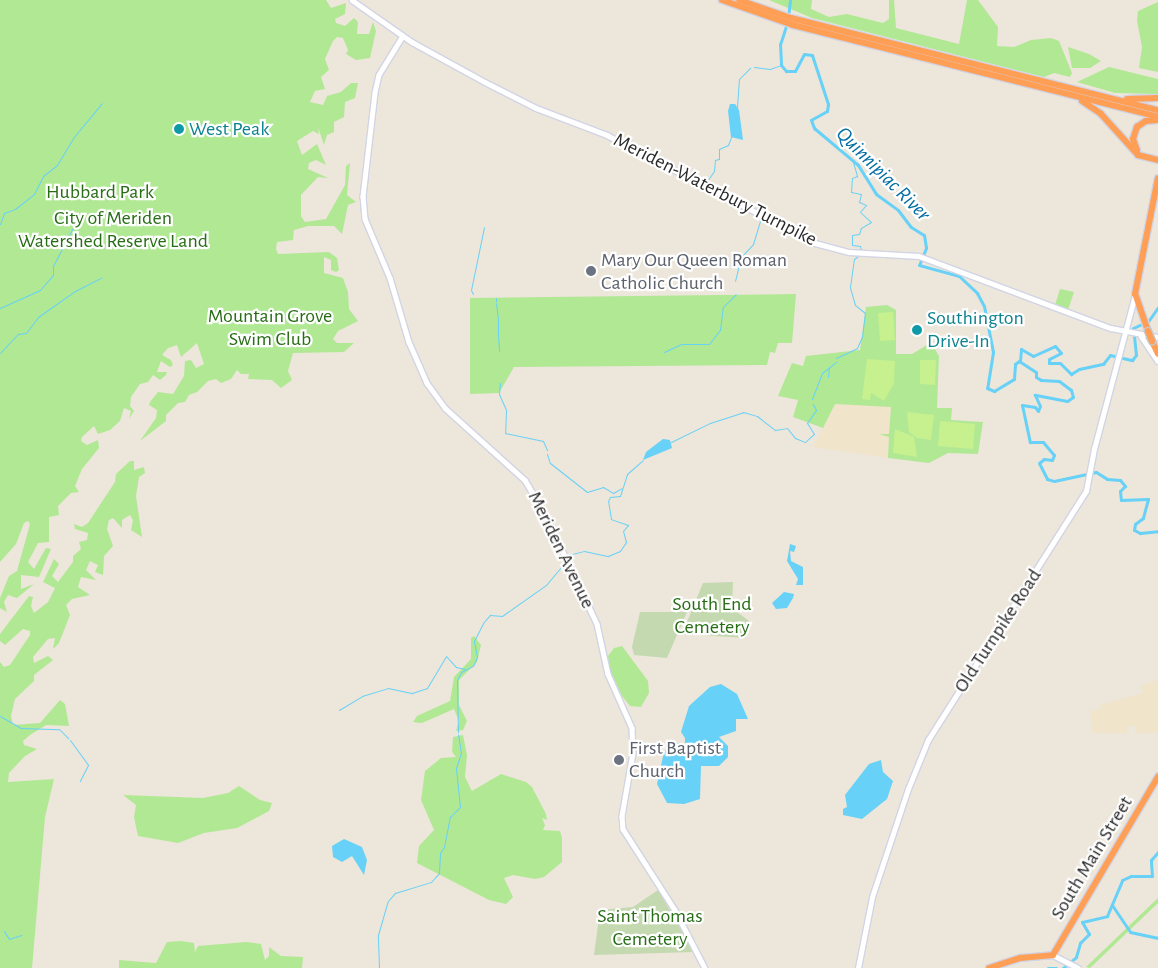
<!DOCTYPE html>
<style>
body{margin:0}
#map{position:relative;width:1158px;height:968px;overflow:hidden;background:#ede6db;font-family:"Alegreya Sans",sans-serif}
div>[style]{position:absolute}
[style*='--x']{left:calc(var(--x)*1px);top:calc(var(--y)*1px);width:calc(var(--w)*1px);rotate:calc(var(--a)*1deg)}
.education>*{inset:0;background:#f0e4ca}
.green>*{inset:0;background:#b1e894}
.cemetery>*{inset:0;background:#c5d9b1}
.pitch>*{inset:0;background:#c7f08f}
.water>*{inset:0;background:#67d1f7}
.stream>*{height:1px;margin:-0.5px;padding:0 0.5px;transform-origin:0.5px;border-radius:0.5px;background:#67d1f7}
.river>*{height:3px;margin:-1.5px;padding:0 1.5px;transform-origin:1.5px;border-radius:1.5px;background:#67d1f7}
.roads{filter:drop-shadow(1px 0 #d1d4e4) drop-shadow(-1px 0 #d1d4e4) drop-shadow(0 1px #d1d4e4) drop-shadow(0 -1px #d1d4e4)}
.secondary>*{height:4.5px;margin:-2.25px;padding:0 2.25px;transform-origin:2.25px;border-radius:2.25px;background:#fff}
.highway>*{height:6px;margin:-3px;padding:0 3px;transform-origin:3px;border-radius:3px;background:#ff9e55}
.bridges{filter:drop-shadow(1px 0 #c8c8c8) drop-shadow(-1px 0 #c8c8c8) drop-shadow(0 1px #c8c8c8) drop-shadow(0 -1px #c8c8c8)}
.highway-bridge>*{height:6px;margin:-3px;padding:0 3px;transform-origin:3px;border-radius:3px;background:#ff9e55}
.dots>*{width:14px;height:14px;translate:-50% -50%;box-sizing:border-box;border:2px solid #fff;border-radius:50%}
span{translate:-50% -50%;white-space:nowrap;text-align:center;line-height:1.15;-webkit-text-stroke:4.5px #fff;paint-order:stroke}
.culture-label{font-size:20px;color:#0d838f}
.left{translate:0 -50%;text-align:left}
.street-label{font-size:20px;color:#2a2a2a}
.park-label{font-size:20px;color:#276d15}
.worship-label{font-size:20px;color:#5b616d}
.water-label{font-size:21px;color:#046ea5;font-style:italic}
</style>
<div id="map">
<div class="education">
<i style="clip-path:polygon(835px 404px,891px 407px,888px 458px,813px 447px)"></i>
<i style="clip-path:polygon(1158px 680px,1158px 733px,1135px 733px,1135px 726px,1127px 726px,1127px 733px,1092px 733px,1090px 711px,1101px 709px,1100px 705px,1143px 693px,1141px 685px)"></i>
</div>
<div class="green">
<i style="clip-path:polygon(0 0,326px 0,331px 8px,346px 3px,345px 14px,335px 19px,336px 23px,345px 26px,354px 18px,358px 22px,357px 34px,369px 34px,373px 22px,376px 31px,370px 58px,356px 60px,346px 54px,348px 50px,343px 38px,337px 37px,333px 41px,325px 59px,329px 70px,321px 77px,325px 89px,315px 91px,310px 102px,323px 105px,327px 96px,341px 92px,351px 83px,358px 83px,355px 98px,345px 102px,344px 117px,334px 122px,334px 132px,327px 135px,324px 145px,318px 127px,319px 134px,313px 131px,297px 141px,302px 155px,317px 144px,326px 165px,316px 160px,309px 163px,308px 169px,328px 178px,318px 177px,301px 195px,301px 216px,305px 222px,326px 219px,345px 185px,346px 166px,350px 163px,347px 195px,356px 202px,348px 205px,342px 234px,334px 226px,308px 226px,294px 230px,293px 240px,277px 242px,276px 249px,278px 254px,329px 252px,337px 258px,339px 270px,336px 272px,331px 270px,331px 260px,324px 257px,324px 273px,343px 278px,348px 292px,349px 309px,358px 321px,338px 331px,333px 339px,337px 343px,354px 343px,344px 352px,293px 353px,288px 371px,292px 380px,281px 388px,272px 380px,248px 379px,249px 374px,241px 374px,237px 370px,231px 379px,221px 383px,216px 379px,208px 381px,197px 392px,189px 395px,185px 402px,178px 403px,166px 415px,166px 421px,140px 441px,156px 418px,157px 410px,149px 405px,150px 402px,158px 392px,173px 394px,184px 376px,185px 361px,191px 360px,196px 368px,204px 364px,197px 343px,181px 357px,177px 345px,168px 348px,162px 355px,171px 360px,173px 365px,170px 367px,161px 361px,157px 372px,167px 372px,166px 375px,160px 380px,153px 375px,148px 382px,140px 384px,131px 397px,130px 406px,134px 411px,129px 419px,131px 411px,124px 408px,120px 421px,110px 430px,98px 434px,94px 426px,82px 437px,81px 441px,87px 445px,98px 440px,99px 448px,82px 469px,75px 486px,79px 492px,71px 493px,58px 506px,59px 515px,49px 517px,49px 542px,38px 543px,28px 562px,34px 569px,46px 548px,51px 549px,39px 577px,21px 575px,21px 589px,34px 584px,17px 598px,8px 595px,4px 602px,7px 612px,0 608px,0 598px,9px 576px,17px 571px,30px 524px,28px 521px,24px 523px,16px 544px,0 562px)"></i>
<i style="clip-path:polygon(769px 0,812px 0,811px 9px,829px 17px,847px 14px,883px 23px,889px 19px,889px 0,894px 0,896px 28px,959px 44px,967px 0,978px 0,998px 27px,997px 46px,1014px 47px,1031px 40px,1051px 38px,1059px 41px,1072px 73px,1070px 77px,1054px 73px,1044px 77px,812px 18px)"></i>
<i style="clip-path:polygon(1158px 2px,1158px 72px,1139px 68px,1142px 47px,1137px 21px,1138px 11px)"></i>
<i style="clip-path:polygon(1068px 47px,1089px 54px,1101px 61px,1090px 68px,1072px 68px)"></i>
<i style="clip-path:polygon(1109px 67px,1158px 79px,1158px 94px,1115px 93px,1077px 82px)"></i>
<i style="clip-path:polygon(1060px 289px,1074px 292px,1068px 310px,1055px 305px)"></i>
<i style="clip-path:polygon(796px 294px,792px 343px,778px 343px,775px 353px,770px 352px,767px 365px,514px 367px,499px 393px,470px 394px,470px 298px)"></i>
<i style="clip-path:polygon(887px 305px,896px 310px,896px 354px,912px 354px,927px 345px,933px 346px,939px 356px,937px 408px,952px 408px,951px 420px,983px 422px,978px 454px,948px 453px,929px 463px,888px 458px,889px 437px,879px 434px,889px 434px,891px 407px,835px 404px,823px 428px,793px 417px,798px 400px,778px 396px,792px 363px,803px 366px,806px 356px,860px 350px,866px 307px)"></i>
<i style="clip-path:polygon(130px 461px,134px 461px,134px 470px,144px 467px,145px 473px,139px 477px,136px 496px,142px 537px,131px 530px,133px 520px,130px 515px,122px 520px,122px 528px,113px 518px,109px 520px,107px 529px,113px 546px,104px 556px,103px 575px,95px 572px,98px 565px,90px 561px,86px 570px,96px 580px,81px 577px,78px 587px,90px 595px,72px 599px,66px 605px,70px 615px,59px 643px,53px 649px,55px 638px,48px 639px,33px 657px,34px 663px,48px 656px,53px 660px,34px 675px,34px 681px,15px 699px,11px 716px,13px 725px,40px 723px,60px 700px,65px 704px,69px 726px,46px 725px,30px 735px,23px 741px,24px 745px,37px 749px,25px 756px,9px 773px,8px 782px,54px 779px,45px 817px,32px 968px,0 968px,0 662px,4px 667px,10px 665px,30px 635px,30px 631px,23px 629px,5px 645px,0 641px,0 634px,29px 596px,33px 597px,31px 606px,34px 613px,48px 602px,55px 588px,43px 582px,54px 559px,59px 564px,52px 576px,58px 582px,73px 562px,73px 556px,81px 549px,79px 542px,87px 540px,88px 533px,75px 529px,74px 524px,82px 527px,88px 523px,115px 482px,116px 474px)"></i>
<i style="clip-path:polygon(474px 636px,481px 645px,477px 662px,459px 680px,459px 705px,467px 721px,463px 730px,456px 731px,459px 721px,454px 709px,422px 723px,413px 722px,417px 716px,450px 701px,454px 677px,471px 659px,471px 638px)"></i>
<i style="clip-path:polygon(622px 646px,648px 681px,649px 693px,641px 707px,630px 706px,622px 696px,609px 668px,608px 656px,614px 648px)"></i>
<i style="clip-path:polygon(463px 735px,467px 755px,465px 777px,472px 791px,501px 774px,526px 782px,532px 787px,546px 814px,547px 820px,542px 818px,545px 825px,543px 830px,560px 831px,562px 838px,562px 862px,544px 877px,535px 879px,513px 875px,504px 878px,513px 897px,506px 904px,489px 900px,417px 863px,419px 846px,434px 830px,421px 800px,425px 771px,441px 758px,456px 757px,452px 752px,453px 737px)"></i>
<i style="clip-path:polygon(239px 786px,260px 800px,272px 803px,269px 811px,237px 828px,204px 833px,178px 843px,138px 836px,134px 817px,136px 805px,123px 795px,203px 798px,228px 793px)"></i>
<i style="clip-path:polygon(1158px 898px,1158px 903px,1090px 968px,1086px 967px)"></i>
<i style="clip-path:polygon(181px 941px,194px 943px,195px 952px,198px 946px,246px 942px,261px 944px,265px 960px,269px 956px,269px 947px,281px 956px,303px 957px,302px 968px,119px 968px,119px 960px,156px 963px,167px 942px)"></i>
</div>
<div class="cemetery">
<i style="clip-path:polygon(733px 582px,732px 608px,749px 621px,746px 638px,682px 634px,703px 583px)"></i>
<i style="clip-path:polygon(640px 612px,687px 612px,667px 658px,634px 655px,632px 647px)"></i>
<i style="clip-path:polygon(658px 890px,694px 952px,594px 955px,600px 910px,633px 907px)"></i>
</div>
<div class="pitch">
<i style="clip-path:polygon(893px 312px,895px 340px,880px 341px,878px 313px)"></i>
<i style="clip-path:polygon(867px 359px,895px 361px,894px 383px,884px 401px,871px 393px,870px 400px,862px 399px)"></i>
<i style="clip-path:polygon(920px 360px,936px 360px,935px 385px,920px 384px)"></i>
<i style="clip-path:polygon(907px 412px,934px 415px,931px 440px,917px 438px,909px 432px)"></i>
<i style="clip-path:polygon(940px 421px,975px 424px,973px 449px,938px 446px)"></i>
<i style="clip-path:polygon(895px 429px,914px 437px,917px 457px,893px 453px)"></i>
</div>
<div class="water">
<i style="clip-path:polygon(730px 104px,735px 104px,739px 110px,743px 140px,731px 137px,728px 111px)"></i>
<i style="clip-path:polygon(663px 439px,670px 440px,672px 448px,643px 460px,646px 452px)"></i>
<i style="clip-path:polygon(790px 544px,796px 546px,794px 552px,790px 551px,791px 561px,803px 567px,803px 585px,796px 585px,798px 579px,787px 561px)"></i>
<i style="clip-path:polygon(784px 592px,794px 594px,793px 598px,787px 608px,776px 609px,772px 603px)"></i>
<i style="clip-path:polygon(721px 684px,737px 694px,748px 719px,736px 719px,736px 731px,719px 737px,728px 746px,728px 757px,719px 766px,701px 766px,700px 799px,684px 804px,667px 803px,657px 784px,664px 752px,671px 743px,685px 744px,685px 738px,681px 732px,689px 706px,710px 687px)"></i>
<i style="clip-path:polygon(881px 760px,883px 772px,893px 781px,887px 799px,862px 819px,843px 815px,843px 809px,847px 807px,845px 795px,869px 764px)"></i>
<i style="clip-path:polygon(344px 839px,362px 847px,367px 860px,364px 875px,352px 856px,342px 862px,333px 857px,332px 846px)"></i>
</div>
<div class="stream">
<i style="--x:754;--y:67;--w:16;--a:7"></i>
<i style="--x:770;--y:69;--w:12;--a:-20"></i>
<i style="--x:737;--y:107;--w:28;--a:-86"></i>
<i style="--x:739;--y:79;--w:16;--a:-45"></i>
<i style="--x:853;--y:162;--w:15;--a:74"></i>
<i style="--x:857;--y:176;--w:5;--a:158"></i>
<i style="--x:852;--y:178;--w:14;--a:94"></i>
<i style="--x:851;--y:192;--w:10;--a:11"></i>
<i style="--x:861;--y:194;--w:8;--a:104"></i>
<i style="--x:859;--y:202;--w:8;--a:23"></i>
<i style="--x:866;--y:205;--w:9;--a:131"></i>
<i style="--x:860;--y:212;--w:15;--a:42"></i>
<i style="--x:871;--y:222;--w:12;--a:149"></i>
<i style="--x:861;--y:228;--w:6;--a:108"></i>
<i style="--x:859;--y:234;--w:7;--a:172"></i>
<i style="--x:852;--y:235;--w:10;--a:90"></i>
<i style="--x:852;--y:245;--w:8;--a:7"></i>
<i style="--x:860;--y:246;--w:4;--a:76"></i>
<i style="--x:710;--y:185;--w:5;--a:-127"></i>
<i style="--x:707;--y:181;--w:12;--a:-55"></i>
<i style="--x:714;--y:171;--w:11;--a:-85"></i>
<i style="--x:715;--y:160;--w:4;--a:-14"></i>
<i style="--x:719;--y:159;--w:10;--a:-90"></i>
<i style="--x:719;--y:149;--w:10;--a:-24"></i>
<i style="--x:728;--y:145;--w:9;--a:-69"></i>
<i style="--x:737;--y:199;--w:24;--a:30"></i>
<i style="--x:0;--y:224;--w:12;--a:-70"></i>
<i style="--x:4;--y:213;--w:12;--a:-20"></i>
<i style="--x:15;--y:209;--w:24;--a:-38"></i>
<i style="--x:34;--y:194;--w:20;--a:-63"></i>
<i style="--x:43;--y:176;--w:18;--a:-38"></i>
<i style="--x:57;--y:165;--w:31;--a:-59"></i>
<i style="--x:73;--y:138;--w:45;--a:-50.4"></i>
<i style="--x:735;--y:281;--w:25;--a:-76"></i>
<i style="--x:741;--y:257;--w:18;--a:-47"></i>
<i style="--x:753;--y:244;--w:28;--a:-73"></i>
<i style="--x:473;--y:294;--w:4;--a:-117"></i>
<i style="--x:471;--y:290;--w:64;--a:-78.3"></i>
<i style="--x:496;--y:301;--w:3;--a:-90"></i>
<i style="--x:496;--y:303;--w:16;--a:83"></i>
<i style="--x:0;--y:308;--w:44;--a:-24.2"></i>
<i style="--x:40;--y:290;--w:20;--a:-49"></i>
<i style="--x:53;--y:275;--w:9;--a:-90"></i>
<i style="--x:53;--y:266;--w:47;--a:-62.4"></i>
<i style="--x:498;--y:334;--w:14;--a:-90"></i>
<i style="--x:498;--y:335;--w:16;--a:86"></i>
<i style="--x:664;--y:352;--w:19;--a:-25"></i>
<i style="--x:681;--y:344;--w:28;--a:0"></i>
<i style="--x:709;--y:344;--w:18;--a:-52"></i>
<i style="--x:720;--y:330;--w:23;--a:-83"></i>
<i style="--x:723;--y:307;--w:18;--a:-45"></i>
<i style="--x:0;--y:353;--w:26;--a:-47"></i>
<i style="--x:18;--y:334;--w:8;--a:-7"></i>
<i style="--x:26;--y:333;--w:20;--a:-53"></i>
<i style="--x:38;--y:317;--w:45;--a:-35.1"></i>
<i style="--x:75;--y:291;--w:30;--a:-27"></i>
<i style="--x:836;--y:358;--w:23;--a:-25"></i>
<i style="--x:857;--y:348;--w:12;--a:-66"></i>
<i style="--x:862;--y:337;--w:24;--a:-83"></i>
<i style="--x:865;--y:313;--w:13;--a:-141"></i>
<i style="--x:855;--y:305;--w:19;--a:-106"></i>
<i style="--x:850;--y:287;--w:28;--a:-82"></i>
<i style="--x:854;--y:259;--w:9;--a:-36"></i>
<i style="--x:828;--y:377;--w:9;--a:-84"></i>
<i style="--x:500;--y:383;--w:11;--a:95"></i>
<i style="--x:499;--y:394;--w:17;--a:66"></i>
<i style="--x:506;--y:410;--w:23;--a:92"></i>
<i style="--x:505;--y:433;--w:39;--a:12"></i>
<i style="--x:543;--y:441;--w:10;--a:66"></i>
<i style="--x:812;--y:399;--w:28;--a:-69"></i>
<i style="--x:822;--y:373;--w:18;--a:-38"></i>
<i style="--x:671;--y:442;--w:43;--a:-26"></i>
<i style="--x:710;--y:423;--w:35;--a:-18"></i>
<i style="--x:743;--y:412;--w:15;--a:16"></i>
<i style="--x:757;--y:416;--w:23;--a:38"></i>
<i style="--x:775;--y:430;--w:12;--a:-9"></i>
<i style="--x:787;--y:428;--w:13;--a:51"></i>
<i style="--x:795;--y:438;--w:11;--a:22"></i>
<i style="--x:805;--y:442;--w:12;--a:-42"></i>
<i style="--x:814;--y:434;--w:13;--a:-122"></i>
<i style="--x:807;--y:423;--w:16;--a:-55"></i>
<i style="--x:816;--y:410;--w:7;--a:-117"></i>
<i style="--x:547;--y:454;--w:9;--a:72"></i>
<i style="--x:550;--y:463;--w:47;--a:38.1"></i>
<i style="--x:587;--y:492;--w:17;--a:-17"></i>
<i style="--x:603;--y:487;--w:12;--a:31"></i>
<i style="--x:613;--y:493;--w:10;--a:-29"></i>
<i style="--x:568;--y:555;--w:16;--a:-14"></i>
<i style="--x:584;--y:551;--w:25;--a:12"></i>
<i style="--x:608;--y:556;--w:13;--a:-23"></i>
<i style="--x:620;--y:551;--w:11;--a:-56"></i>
<i style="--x:626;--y:542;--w:11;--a:-105"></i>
<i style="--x:623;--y:531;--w:8;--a:-50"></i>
<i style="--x:628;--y:525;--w:18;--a:-161"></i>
<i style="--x:611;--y:519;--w:18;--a:-99"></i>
<i style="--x:608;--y:501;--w:4;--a:-63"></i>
<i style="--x:610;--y:497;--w:10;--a:-6"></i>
<i style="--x:620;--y:496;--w:23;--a:-72"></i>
<i style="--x:627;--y:474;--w:21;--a:-41"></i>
<i style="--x:339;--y:710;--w:27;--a:-31"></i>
<i style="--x:362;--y:696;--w:27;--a:-17"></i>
<i style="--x:388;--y:688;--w:25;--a:12"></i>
<i style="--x:412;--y:693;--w:16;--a:-18"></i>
<i style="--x:427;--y:688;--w:37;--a:-59"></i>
<i style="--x:446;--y:656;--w:15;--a:48"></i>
<i style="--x:456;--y:667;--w:9;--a:13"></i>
<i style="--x:0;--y:716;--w:24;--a:30"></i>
<i style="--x:21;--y:728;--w:38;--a:2"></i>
<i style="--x:59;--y:729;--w:13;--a:45"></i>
<i style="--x:458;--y:732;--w:52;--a:-91.1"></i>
<i style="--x:457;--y:680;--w:9;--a:-63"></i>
<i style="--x:461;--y:672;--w:13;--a:-27"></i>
<i style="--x:473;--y:666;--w:10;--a:-66"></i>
<i style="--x:477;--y:657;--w:16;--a:-101"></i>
<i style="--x:474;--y:641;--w:20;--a:-63"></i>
<i style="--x:483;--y:623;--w:11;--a:-49"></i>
<i style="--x:490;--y:615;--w:12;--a:5"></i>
<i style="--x:502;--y:616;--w:54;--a:-35.2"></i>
<i style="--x:546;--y:585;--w:30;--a:-50"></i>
<i style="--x:70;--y:740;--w:31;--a:54"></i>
<i style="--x:88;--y:765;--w:18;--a:117"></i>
<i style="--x:4;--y:931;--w:9;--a:58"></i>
<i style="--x:9;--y:939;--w:13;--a:-18"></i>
<i style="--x:379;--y:968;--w:33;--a:-92"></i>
<i style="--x:378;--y:935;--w:35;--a:-74"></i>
<i style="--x:388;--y:901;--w:11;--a:-49"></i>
<i style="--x:395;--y:893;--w:38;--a:-17"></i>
<i style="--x:431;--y:882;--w:12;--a:-48"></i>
<i style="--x:439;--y:873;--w:20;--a:-87"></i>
<i style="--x:440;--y:853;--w:7;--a:-56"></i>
<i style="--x:444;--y:847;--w:31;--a:-79"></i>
<i style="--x:450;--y:817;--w:14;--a:-45"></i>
<i style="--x:460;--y:807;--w:39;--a:-96"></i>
<i style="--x:456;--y:768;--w:16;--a:-72"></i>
<i style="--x:461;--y:753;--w:19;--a:-99"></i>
</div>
<div class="river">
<i style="--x:788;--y:17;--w:17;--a:-83"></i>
<i style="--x:787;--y:23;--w:22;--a:108"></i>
<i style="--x:780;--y:44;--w:21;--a:87"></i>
<i style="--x:781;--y:65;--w:8;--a:50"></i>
<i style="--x:786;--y:71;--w:9;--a:0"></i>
<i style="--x:795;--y:71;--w:19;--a:-62"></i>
<i style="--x:804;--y:54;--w:8;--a:7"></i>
<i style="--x:812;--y:55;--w:52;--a:71.9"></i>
<i style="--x:828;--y:104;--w:7;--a:98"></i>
<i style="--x:827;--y:111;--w:18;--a:151"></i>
<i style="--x:811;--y:120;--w:9;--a:69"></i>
<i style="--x:814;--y:128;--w:57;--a:40.1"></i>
<i style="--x:858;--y:165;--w:34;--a:58"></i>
<i style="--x:876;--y:194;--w:27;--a:36"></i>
<i style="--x:898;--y:210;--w:21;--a:53"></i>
<i style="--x:911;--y:227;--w:15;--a:32"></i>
<i style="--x:924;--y:235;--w:13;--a:81"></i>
<i style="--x:926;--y:248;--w:18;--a:112"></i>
<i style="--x:919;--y:265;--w:41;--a:15.4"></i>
<i style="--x:959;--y:276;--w:25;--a:43"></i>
<i style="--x:977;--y:293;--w:15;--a:62"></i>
<i style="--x:984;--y:306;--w:47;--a:78.9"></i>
<i style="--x:993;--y:352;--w:36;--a:99"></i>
<i style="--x:987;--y:388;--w:8;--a:23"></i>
<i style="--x:994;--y:391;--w:23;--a:-31"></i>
<i style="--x:1014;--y:379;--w:15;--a:-86"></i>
<i style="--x:1015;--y:364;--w:5;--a:-37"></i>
<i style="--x:1019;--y:361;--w:20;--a:33"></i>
<i style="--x:1036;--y:372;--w:5;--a:90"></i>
<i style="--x:1036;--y:377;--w:6;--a:31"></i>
<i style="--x:1041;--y:380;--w:18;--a:3"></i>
<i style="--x:1059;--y:381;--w:15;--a:37"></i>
<i style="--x:1071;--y:390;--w:7;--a:74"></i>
<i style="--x:1073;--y:397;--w:7;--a:146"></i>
<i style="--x:1067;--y:401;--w:33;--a:-169"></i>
<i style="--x:1035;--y:395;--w:12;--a:66"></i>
<i style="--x:1040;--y:406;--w:5;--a:112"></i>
<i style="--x:1038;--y:411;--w:5;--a:-127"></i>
<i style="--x:1035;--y:407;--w:13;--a:-171"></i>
<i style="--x:1022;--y:405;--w:38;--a:78"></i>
<i style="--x:1030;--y:442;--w:13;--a:0"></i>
<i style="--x:1043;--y:442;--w:17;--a:50"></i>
<i style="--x:1054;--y:455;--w:5;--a:112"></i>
<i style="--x:1052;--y:460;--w:8;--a:-173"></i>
<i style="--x:1044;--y:459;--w:6;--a:141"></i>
<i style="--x:1039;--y:463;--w:18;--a:63"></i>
<i style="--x:1047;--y:479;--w:7;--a:16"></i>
<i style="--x:1054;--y:481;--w:43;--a:-12.1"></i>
<i style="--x:1096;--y:472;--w:13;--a:32"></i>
<i style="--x:1107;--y:479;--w:13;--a:4"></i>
<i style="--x:1120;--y:480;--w:8;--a:50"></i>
<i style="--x:1125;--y:486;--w:7;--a:135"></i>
<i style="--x:1120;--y:491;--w:9;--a:84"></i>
<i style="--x:1121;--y:500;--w:27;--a:-2"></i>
<i style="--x:1148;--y:499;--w:20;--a:105"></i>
<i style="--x:1143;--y:518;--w:10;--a:143"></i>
<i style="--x:1135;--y:524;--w:6;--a:99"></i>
<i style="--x:1134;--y:530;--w:7;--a:27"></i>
<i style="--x:1140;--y:533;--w:18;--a:-6"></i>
<i style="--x:1147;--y:323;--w:19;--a:-55"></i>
<i style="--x:1020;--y:361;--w:12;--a:-85"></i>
<i style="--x:1021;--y:349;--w:14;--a:30"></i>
<i style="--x:1033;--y:356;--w:24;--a:-24"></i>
<i style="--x:1055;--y:346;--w:9;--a:49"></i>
<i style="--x:1061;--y:353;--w:13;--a:153"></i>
<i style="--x:1049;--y:359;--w:4;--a:90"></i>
<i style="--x:1049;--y:363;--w:11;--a:0"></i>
<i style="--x:1060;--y:363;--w:16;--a:45"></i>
<i style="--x:1071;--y:374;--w:9;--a:-32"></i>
<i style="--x:1079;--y:369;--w:25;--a:-12"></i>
<i style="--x:1103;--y:364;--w:11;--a:-52"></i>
<i style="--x:1110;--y:355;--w:23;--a:13"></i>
<i style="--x:1132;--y:360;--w:6;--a:-51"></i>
<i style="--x:1136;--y:355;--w:27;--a:-96"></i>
<i style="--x:1133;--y:328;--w:10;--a:-24"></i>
<i style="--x:1112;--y:905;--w:32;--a:56"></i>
<i style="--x:1130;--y:932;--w:29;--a:12"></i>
<i style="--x:1048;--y:968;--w:8;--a:0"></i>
<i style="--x:1063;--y:968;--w:17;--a:-40"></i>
<i style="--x:1076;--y:957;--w:15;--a:-74"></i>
<i style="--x:1080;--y:943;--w:13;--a:-45"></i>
<i style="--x:1089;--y:934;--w:14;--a:-120"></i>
<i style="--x:1082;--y:922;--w:26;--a:-13"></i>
<i style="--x:1107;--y:916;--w:39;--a:-67"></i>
<i style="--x:1122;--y:880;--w:10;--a:-24"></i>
<i style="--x:1131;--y:876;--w:21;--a:0"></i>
<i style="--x:1152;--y:876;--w:16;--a:-94"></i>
<i style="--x:1151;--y:860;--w:11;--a:-49"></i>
</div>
<div class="roads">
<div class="secondary">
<i style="--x:352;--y:0;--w:73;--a:35"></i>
<i style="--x:412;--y:42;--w:83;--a:28.7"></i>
<i style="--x:485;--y:82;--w:57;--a:27"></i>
<i style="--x:536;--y:108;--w:76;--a:20.8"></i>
<i style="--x:607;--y:135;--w:234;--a:27.4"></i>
<i style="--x:815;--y:243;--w:35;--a:15"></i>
<i style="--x:849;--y:252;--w:70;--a:3.3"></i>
<i style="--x:919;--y:256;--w:205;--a:20.6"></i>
<i style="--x:1111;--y:328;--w:48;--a:10.8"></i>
<i style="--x:403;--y:36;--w:46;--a:121.6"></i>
<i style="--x:379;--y:75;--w:18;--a:103"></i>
<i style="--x:375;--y:93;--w:104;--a:96.6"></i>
<i style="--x:363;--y:196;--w:23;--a:85"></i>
<i style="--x:365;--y:219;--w:64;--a:67"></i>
<i style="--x:390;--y:278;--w:67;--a:73.5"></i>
<i style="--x:409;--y:342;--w:45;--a:66.3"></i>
<i style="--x:427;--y:383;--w:31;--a:54"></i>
<i style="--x:445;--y:408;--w:108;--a:42"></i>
<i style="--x:525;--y:480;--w:42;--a:59.7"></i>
<i style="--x:546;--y:516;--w:119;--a:64.7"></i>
<i style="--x:597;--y:624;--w:51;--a:77.6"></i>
<i style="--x:608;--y:674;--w:59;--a:66"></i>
<i style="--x:632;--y:728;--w:25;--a:88"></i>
<i style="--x:633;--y:753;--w:64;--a:99.9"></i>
<i style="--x:622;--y:816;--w:13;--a:86"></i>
<i style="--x:623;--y:829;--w:96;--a:57.3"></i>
<i style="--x:675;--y:910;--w:65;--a:62.7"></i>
<i style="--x:1141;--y:336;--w:30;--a:56"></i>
<i style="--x:1053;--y:955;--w:28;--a:27"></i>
<i style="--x:858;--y:968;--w:72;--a:-78.8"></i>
<i style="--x:872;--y:897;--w:114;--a:-71.6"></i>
<i style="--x:908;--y:789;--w:53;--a:-67.8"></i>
<i style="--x:928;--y:740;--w:295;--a:-57.6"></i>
<i style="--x:1086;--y:491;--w:43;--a:-79.2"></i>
<i style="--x:1094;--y:449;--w:159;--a:-75.1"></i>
</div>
<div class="highway">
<i style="--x:722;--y:0;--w:75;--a:19.4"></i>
<i style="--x:793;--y:25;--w:376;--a:14.1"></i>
<i style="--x:739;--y:0;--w:55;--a:19.1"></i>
<i style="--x:791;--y:18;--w:378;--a:14.1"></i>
<i style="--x:1127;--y:99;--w:31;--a:-2"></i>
<i style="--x:1082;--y:101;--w:23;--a:34"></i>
<i style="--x:1101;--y:114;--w:55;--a:47.9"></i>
<i style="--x:1138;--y:155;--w:21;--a:14"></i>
<i style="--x:1137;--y:150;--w:12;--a:-110"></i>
<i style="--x:1133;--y:139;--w:13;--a:-72"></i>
<i style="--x:1137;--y:127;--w:11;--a:-34"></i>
<i style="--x:1146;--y:121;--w:12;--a:-5"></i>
<i style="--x:1148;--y:331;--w:39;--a:-109"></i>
<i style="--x:1135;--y:294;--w:118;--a:-78.8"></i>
<i style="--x:1152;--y:341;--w:14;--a:65"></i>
<i style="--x:989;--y:968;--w:33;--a:-18"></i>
<i style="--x:1020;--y:958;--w:33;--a:-5"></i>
<i style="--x:1053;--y:955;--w:207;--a:-59.5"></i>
</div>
</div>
<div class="bridges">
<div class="highway-bridge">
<i style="--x:1148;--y:331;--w:11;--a:68"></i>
</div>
</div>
<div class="dots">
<i style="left:179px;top:129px;background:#0f9aa8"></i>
<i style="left:591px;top:271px;background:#6b7280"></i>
<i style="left:917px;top:330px;background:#0f9aa8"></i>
<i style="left:619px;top:760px;background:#6b7280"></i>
</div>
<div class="culture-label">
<span class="left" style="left:189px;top:129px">West Peak</span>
<span class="left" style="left:927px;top:330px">Southington<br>Drive-In</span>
</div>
<div class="street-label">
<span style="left:715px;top:190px;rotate:27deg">Meriden-Waterbury Turnpike</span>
<span style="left:561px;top:550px;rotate:64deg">Meriden Avenue</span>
<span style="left:998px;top:631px;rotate:-57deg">Old Turnpike Road</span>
<span style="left:1092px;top:858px;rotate:-59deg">South Main Street</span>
</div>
<div class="park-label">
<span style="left:100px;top:192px">Hubbard Park</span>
<span style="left:113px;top:230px">City of Meriden<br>Watershed Reserve Land</span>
<span style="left:270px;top:328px">Mountain Grove<br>Swim Club</span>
<span style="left:712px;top:616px">South End<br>Cemetery</span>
<span style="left:650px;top:928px">Saint Thomas<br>Cemetery</span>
</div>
<div class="worship-label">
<span class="left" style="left:601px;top:272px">Mary Our Queen Roman<br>Catholic Church</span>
<span class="left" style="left:629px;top:760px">First Baptist<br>Church</span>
</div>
<div class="water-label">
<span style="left:883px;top:174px;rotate:45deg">Quinnipiac River</span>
</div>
</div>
